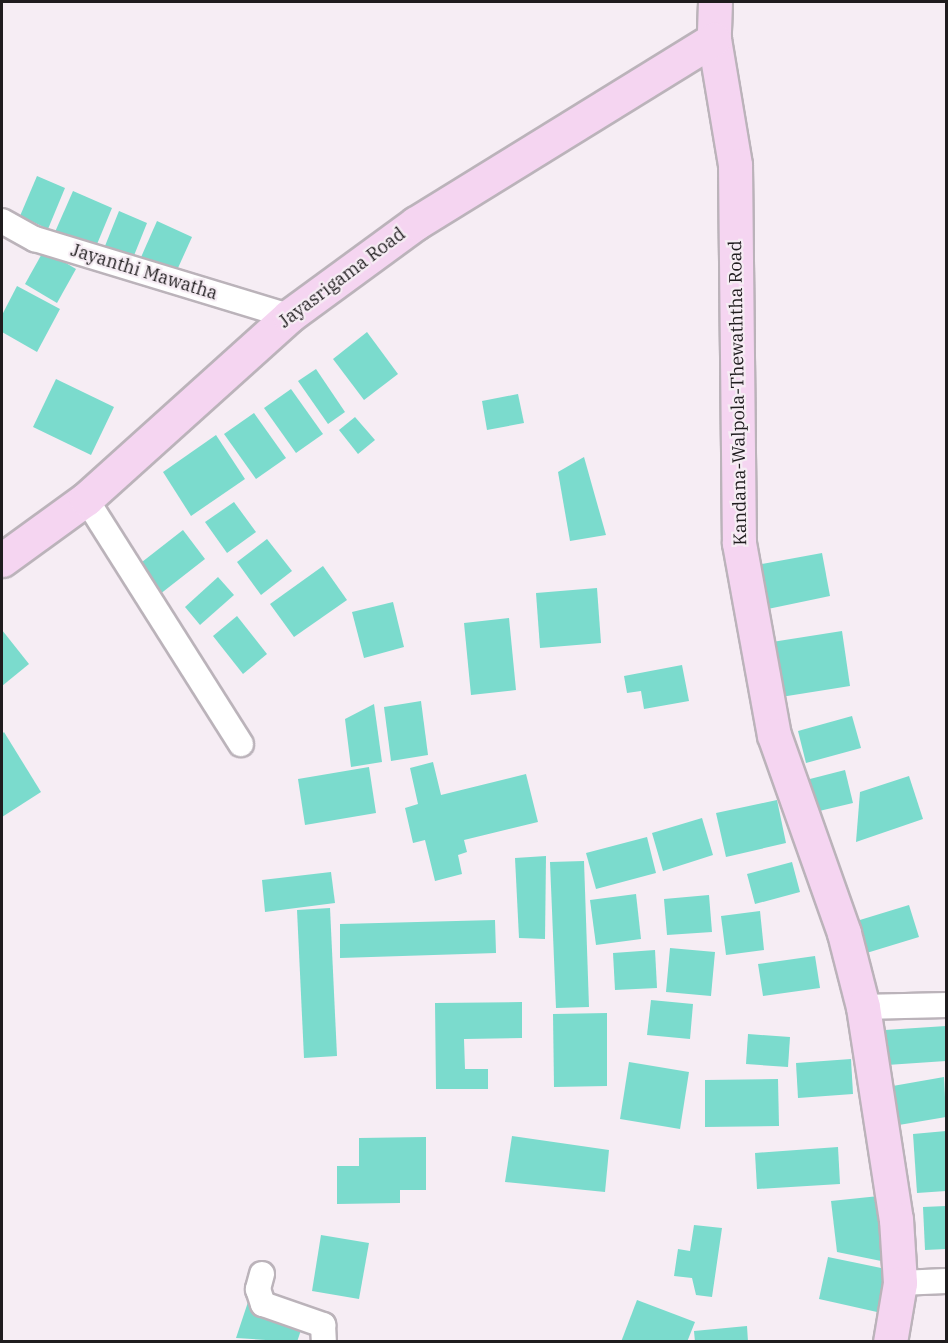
<!DOCTYPE html>
<style>
body{margin:0}
#map{position:relative;width:948px;height:1343px;overflow:hidden;background:#f6edf4;font-family:"IBM Plex Serif",serif}
div>[style]{position:absolute}
[style*='--x']{left:calc(var(--x)*1px);top:calc(var(--y)*1px);width:calc(var(--w)*1px);rotate:calc(var(--a)*1deg)}
.building>*{inset:0;background:#7bdbcd}
.roads{filter:drop-shadow(2px 0 #bbb3ba) drop-shadow(-2px 0 #bbb3ba) drop-shadow(0 2px #bbb3ba) drop-shadow(0 -2px #bbb3ba)}
.street>*{height:24px;margin:-12px;padding:0 12px;transform-origin:12px;border-radius:12px;background:#fff}
.secondary>*{height:33px;margin:-16.5px;padding:0 16.5px;transform-origin:16.5px;border-radius:16.5px;background:#f5d5f1}
span{translate:-50% -50%;white-space:nowrap;text-align:center;line-height:1.15;-webkit-text-stroke:4.5px #f6edf4;paint-order:stroke}
.street-label{font-size:18px;color:#1f1c1e}
.frame{position:absolute;inset:0;border:3px solid #1f1c1e;pointer-events:none}
</style>
<div id="map">
<div class="building">
<i style="clip-path:polygon(37px 176px,65px 188px,48px 229px,20px 216px)"></i>
<i style="clip-path:polygon(73px 191px,112px 208px,95px 249px,55px 232px)"></i>
<i style="clip-path:polygon(119px 211px,147px 223px,131px 263px,103px 251px)"></i>
<i style="clip-path:polygon(157px 221px,192px 237px,173px 279px,138px 264px)"></i>
<i style="clip-path:polygon(44px 250px,76px 269px,57px 303px,25px 284px)"></i>
<i style="clip-path:polygon(17px 286px,60px 309px,37px 352px,2px 332px,2px 315px)"></i>
<i style="clip-path:polygon(367px 332px,398px 374px,364px 400px,333px 359px)"></i>
<i style="clip-path:polygon(316px 369px,345px 412px,328px 424px,298px 381px)"></i>
<i style="clip-path:polygon(56px 379px,114px 407px,91px 455px,33px 427px)"></i>
<i style="clip-path:polygon(291px 389px,323px 434px,296px 453px,264px 408px)"></i>
<i style="clip-path:polygon(518px 394px,524px 423px,487px 430px,482px 401px)"></i>
<i style="clip-path:polygon(254px 413px,286px 458px,256px 479px,224px 434px)"></i>
<i style="clip-path:polygon(355px 417px,375px 440px,358px 454px,339px 430px)"></i>
<i style="clip-path:polygon(216px 435px,245px 479px,191px 516px,163px 472px)"></i>
<i style="clip-path:polygon(584px 457px,606px 535px,570px 541px,558px 472px)"></i>
<i style="clip-path:polygon(234px 502px,256px 532px,227px 553px,205px 522px)"></i>
<i style="clip-path:polygon(183px 530px,205px 559px,155px 598px,133px 569px)"></i>
<i style="clip-path:polygon(267px 539px,292px 571px,261px 595px,237px 562px)"></i>
<i style="clip-path:polygon(822px 553px,830px 596px,763px 610px,756px 565px)"></i>
<i style="clip-path:polygon(323px 566px,347px 600px,294px 637px,270px 604px)"></i>
<i style="clip-path:polygon(218px 577px,234px 595px,200px 625px,185px 607px)"></i>
<i style="clip-path:polygon(597px 588px,601px 643px,540px 648px,536px 593px)"></i>
<i style="clip-path:polygon(393px 602px,404px 647px,364px 658px,352px 612px)"></i>
<i style="clip-path:polygon(237px 616px,267px 654px,243px 674px,213px 636px)"></i>
<i style="clip-path:polygon(509px 618px,516px 690px,471px 695px,464px 623px)"></i>
<i style="clip-path:polygon(2px 630px,29px 664px,2px 686px)"></i>
<i style="clip-path:polygon(842px 631px,850px 686px,781px 697px,772px 642px)"></i>
<i style="clip-path:polygon(682px 665px,689px 701px,644px 709px,641px 691px,627px 693px,624px 676px)"></i>
<i style="clip-path:polygon(421px 701px,428px 755px,391px 761px,384px 707px)"></i>
<i style="clip-path:polygon(374px 704px,382px 762px,351px 767px,345px 719px)"></i>
<i style="clip-path:polygon(852px 716px,861px 748px,806px 763px,798px 731px)"></i>
<i style="clip-path:polygon(4px 732px,41px 792px,2px 817px,2px 734px)"></i>
<i style="clip-path:polygon(433px 762px,441px 795px,526px 774px,538px 822px,464px 840px,467px 852px,458px 855px,462px 874px,435px 881px,425px 840px,413px 843px,405px 808px,418px 804px,410px 768px)"></i>
<i style="clip-path:polygon(369px 767px,376px 813px,305px 825px,298px 779px)"></i>
<i style="clip-path:polygon(845px 770px,853px 803px,815px 812px,806px 780px)"></i>
<i style="clip-path:polygon(909px 776px,923px 819px,856px 842px,860px 792px)"></i>
<i style="clip-path:polygon(777px 800px,786px 843px,726px 857px,716px 813px)"></i>
<i style="clip-path:polygon(702px 818px,713px 855px,663px 871px,652px 833px)"></i>
<i style="clip-path:polygon(647px 837px,656px 873px,596px 889px,586px 853px)"></i>
<i style="clip-path:polygon(546px 856px,545px 939px,519px 938px,515px 858px)"></i>
<i style="clip-path:polygon(584px 861px,589px 1007px,556px 1008px,550px 862px)"></i>
<i style="clip-path:polygon(792px 862px,800px 892px,755px 904px,747px 874px)"></i>
<i style="clip-path:polygon(331px 872px,335px 903px,265px 912px,262px 880px)"></i>
<i style="clip-path:polygon(636px 894px,641px 939px,596px 945px,590px 900px)"></i>
<i style="clip-path:polygon(709px 895px,712px 932px,667px 935px,664px 899px)"></i>
<i style="clip-path:polygon(909px 905px,919px 937px,860px 955px,850px 923px)"></i>
<i style="clip-path:polygon(330px 908px,337px 1056px,304px 1058px,297px 910px)"></i>
<i style="clip-path:polygon(760px 911px,764px 950px,726px 955px,721px 916px)"></i>
<i style="clip-path:polygon(495px 920px,496px 953px,340px 958px,340px 924px)"></i>
<i style="clip-path:polygon(670px 948px,715px 952px,711px 996px,666px 992px)"></i>
<i style="clip-path:polygon(655px 950px,657px 988px,615px 990px,613px 953px)"></i>
<i style="clip-path:polygon(815px 956px,820px 988px,763px 996px,758px 964px)"></i>
<i style="clip-path:polygon(651px 1000px,693px 1004px,690px 1039px,647px 1035px)"></i>
<i style="clip-path:polygon(522px 1002px,522px 1038px,464px 1039px,465px 1069px,488px 1069px,488px 1089px,436px 1089px,435px 1003px)"></i>
<i style="clip-path:polygon(607px 1013px,607px 1086px,554px 1087px,553px 1014px)"></i>
<i style="clip-path:polygon(946px 1026px,946px 1061px,887px 1065px,885px 1030px)"></i>
<i style="clip-path:polygon(748px 1034px,790px 1037px,788px 1067px,746px 1064px)"></i>
<i style="clip-path:polygon(851px 1059px,853px 1094px,798px 1098px,796px 1063px)"></i>
<i style="clip-path:polygon(629px 1062px,689px 1072px,680px 1129px,620px 1119px)"></i>
<i style="clip-path:polygon(944px 1077px,946px 1117px,893px 1126px,887px 1087px)"></i>
<i style="clip-path:polygon(778px 1079px,779px 1126px,705px 1127px,705px 1080px)"></i>
<i style="clip-path:polygon(946px 1131px,946px 1191px,917px 1193px,913px 1134px)"></i>
<i style="clip-path:polygon(512px 1136px,609px 1150px,605px 1192px,505px 1182px)"></i>
<i style="clip-path:polygon(426px 1137px,426px 1190px,400px 1190px,400px 1203px,337px 1204px,337px 1166px,359px 1166px,359px 1138px)"></i>
<i style="clip-path:polygon(838px 1147px,840px 1184px,757px 1189px,755px 1153px)"></i>
<i style="clip-path:polygon(879px 1196px,886px 1262px,837px 1252px,831px 1201px)"></i>
<i style="clip-path:polygon(946px 1206px,946px 1249px,925px 1250px,923px 1207px)"></i>
<i style="clip-path:polygon(694px 1225px,722px 1228px,712px 1297px,696px 1295px,692px 1278px,674px 1276px,678px 1249px,690px 1251px)"></i>
<i style="clip-path:polygon(321px 1235px,369px 1243px,359px 1299px,312px 1291px)"></i>
<i style="clip-path:polygon(828px 1257px,886px 1269px,877px 1312px,819px 1299px)"></i>
<i style="clip-path:polygon(251px 1293px,307px 1312px,297px 1342px,236px 1338px)"></i>
<i style="clip-path:polygon(637px 1300px,695px 1322px,687px 1342px,621px 1342px)"></i>
<i style="clip-path:polygon(747px 1326px,748px 1342px,695px 1342px,694px 1331px)"></i>
</div>
<div class="roads">
<div class="street">
<i style="--x:2;--y:221;--w:38;--a:29"></i>
<i style="--x:35;--y:239;--w:265;--a:16.9"></i>
<i style="--x:86;--y:499;--w:290;--a:57.7"></i>
<i style="--x:863;--y:1007;--w:83;--a:-1.4"></i>
<i style="--x:262;--y:1274;--w:16;--a:105"></i>
<i style="--x:258;--y:1289;--w:16;--a:72"></i>
<i style="--x:263;--y:1304;--w:64;--a:19.3"></i>
<i style="--x:323;--y:1325;--w:17;--a:87"></i>
<i style="--x:900;--y:1283;--w:46;--a:-2.5"></i>
</div>
<div class="secondary">
<i style="--x:715;--y:2;--w:37;--a:92"></i>
<i style="--x:714;--y:39;--w:128;--a:80.5"></i>
<i style="--x:735;--y:165;--w:378;--a:89.4"></i>
<i style="--x:739;--y:543;--w:195;--a:79.7"></i>
<i style="--x:774;--y:735;--w:210;--a:70.5"></i>
<i style="--x:844;--y:933;--w:76;--a:75.6"></i>
<i style="--x:863;--y:1007;--w:215;--a:81.2"></i>
<i style="--x:896;--y:1219;--w:64;--a:86.4"></i>
<i style="--x:900;--y:1283;--w:60;--a:99.6"></i>
<i style="--x:2;--y:560;--w:104;--a:-36"></i>
<i style="--x:86;--y:499;--w:273;--a:-42"></i>
<i style="--x:289;--y:316;--w:157;--a:-36.2"></i>
<i style="--x:416;--y:223;--w:350;--a:-31.7"></i>
</div>
</div>
<div class="street-label">
<span style="left:144px;top:272px;rotate:17deg">Jayanthi Mawatha</span>
<span style="left:342px;top:278px;rotate:-37deg">Jayasrigama Road</span>
<span style="left:738px;top:393px;rotate:-91deg">Kandana-Walpola-Thewaththa Road</span>
</div>
<div class="frame"></div>
</div>
